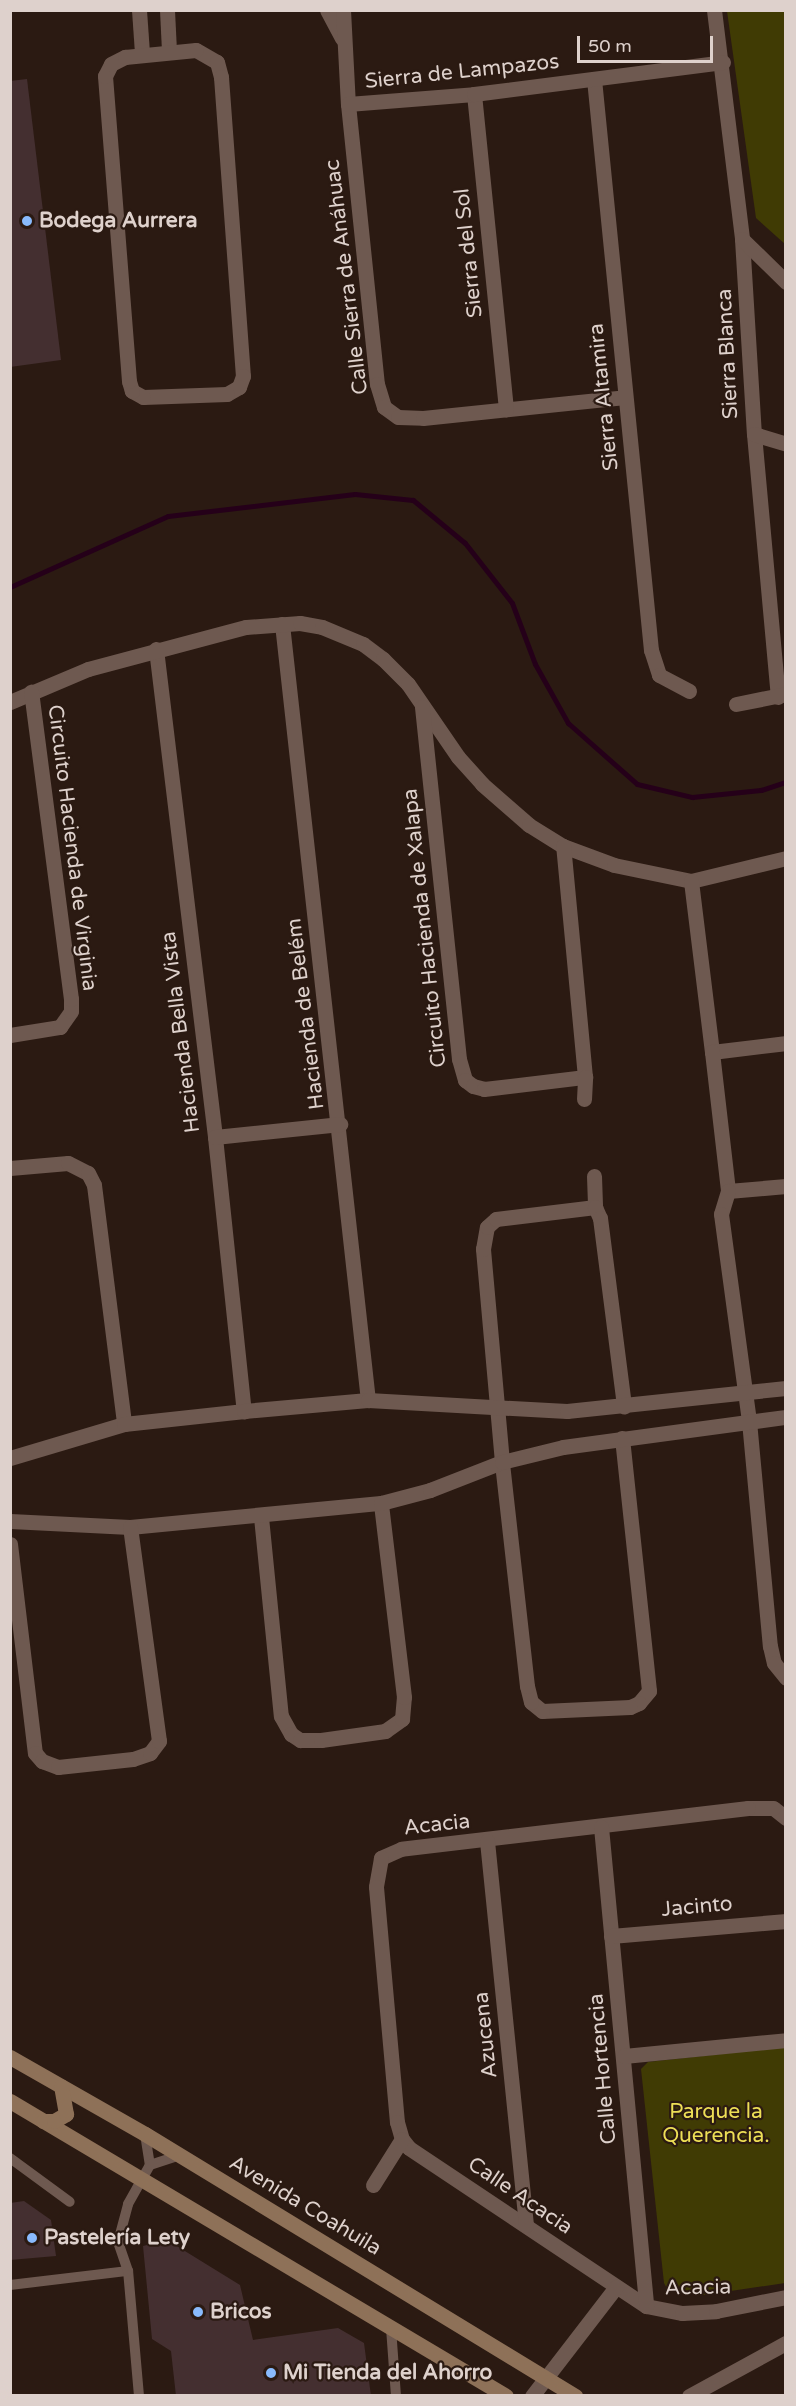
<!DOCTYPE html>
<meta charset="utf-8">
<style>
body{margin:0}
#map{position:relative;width:796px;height:2406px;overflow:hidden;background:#2b1a12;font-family:"Varela Round",sans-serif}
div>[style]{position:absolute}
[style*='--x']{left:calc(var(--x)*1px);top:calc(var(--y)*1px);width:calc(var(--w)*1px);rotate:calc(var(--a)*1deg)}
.green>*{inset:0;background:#403b04}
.stream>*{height:5px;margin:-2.5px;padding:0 2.5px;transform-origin:2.5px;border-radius:2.5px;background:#250019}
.building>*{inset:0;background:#442f30}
.lane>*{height:10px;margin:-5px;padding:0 5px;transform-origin:5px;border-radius:5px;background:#6e5950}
.street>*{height:15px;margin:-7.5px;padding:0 7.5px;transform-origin:7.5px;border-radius:7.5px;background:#6e5950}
.secondary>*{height:15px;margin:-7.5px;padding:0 7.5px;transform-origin:7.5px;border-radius:7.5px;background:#8e7158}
.dots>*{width:16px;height:16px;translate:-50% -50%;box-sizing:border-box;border:3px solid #2b1a12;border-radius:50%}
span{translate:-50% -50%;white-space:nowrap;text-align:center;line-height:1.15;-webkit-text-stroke:4.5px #2b1a12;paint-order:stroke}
.street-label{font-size:21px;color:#ded1cc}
.poi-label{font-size:21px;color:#ded1cc;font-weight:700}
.left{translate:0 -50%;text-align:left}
.park-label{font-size:21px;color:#edde56}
.frame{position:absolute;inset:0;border:12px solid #ded1cc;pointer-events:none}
.scale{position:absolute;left:577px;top:36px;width:136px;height:27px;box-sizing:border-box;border:3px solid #ded1cc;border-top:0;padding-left:8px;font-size:18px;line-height:21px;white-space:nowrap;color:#ded1cc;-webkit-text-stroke:4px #2b1a12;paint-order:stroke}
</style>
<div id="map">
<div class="green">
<i style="clip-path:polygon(727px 11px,785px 11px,785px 244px,756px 218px)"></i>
<i style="clip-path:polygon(785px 2047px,785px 2283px,704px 2295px,669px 2292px,664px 2283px,641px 2069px,648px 2062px)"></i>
</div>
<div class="stream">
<i style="--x:10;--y:587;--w:173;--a:-24.2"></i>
<i style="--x:168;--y:516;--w:188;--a:-6.7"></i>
<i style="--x:355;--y:494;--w:58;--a:5.9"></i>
<i style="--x:413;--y:500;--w:67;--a:39.6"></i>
<i style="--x:465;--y:543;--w:76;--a:51.9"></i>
<i style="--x:512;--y:603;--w:65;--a:69.3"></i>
<i style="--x:535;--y:664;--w:68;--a:60.8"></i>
<i style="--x:568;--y:723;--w:92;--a:41.5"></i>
<i style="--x:637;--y:784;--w:57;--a:13.3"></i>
<i style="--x:692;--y:797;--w:69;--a:-5.8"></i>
<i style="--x:761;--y:790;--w:26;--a:-18"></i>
</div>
<div class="building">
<i style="clip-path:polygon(27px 79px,61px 360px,10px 367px,10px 81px)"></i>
<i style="clip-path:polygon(24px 2201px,51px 2220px,56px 2256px,10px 2260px,10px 2203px)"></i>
<i style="clip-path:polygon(167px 2240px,240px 2285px,253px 2340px,338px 2328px,364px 2343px,371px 2396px,176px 2396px,171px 2351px,152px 2339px,143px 2246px)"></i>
</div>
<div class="lane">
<i style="--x:145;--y:2134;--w:31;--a:81"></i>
<i style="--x:10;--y:2158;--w:74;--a:36.3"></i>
<i style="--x:10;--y:2285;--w:119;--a:-6.8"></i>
<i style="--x:391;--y:2328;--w:68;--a:85.8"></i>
<i style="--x:139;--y:2396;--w:125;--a:-95"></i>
<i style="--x:128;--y:2271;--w:31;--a:-109"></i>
<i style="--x:118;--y:2242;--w:39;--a:-75"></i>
<i style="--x:128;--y:2204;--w:45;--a:-60.6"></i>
<i style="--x:150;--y:2165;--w:32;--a:-18"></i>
</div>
<div class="street">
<i style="--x:139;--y:10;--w:43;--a:86"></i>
<i style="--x:167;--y:10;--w:41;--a:87.2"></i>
<i style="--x:327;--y:10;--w:32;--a:62"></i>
<i style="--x:343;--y:10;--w:94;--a:87"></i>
<i style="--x:348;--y:104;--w:281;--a:84.1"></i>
<i style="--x:377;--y:384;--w:24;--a:73"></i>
<i style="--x:384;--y:407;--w:17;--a:36"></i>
<i style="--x:398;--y:417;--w:25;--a:2"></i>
<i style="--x:423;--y:418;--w:203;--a:-5.9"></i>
<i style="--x:714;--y:10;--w:231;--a:83"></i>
<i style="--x:742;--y:239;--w:195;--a:86.5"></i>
<i style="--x:754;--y:434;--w:264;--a:84.8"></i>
<i style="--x:196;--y:50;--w:24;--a:30"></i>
<i style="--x:217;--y:62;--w:16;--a:75"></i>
<i style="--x:221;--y:77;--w:300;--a:85.8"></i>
<i style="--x:243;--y:376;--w:12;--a:110"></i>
<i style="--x:239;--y:387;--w:14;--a:150"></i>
<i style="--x:227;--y:394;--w:84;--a:178"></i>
<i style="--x:143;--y:397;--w:13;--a:-151"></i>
<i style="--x:132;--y:391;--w:10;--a:-107"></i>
<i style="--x:129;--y:381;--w:306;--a:-94.5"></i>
<i style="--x:105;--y:76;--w:13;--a:-63"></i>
<i style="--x:111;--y:64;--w:16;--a:-27"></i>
<i style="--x:125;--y:57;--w:71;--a:-5.6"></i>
<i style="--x:594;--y:79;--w:574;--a:84.3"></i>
<i style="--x:651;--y:650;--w:26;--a:72"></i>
<i style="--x:659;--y:675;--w:34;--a:28"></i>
<i style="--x:474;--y:94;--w:317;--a:84.2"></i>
<i style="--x:348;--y:104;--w:126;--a:-4.5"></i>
<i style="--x:474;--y:94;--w:251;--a:-7.3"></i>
<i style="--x:742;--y:239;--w:62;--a:44.3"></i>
<i style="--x:754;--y:434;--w:34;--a:17"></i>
<i style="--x:282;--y:624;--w:781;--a:83.68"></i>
<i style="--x:156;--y:649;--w:492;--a:83.1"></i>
<i style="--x:215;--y:1137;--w:276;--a:84"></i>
<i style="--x:10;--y:702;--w:85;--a:-22.9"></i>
<i style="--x:88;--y:669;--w:163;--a:-14.9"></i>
<i style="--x:246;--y:627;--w:54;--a:-4.2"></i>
<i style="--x:300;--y:623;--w:22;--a:10"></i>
<i style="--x:322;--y:627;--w:44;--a:22.5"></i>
<i style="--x:363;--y:644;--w:25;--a:37"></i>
<i style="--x:383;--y:659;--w:35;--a:45"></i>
<i style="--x:408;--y:684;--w:88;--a:55.6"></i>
<i style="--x:458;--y:757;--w:36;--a:48"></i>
<i style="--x:482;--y:784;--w:62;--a:41.1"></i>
<i style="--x:529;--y:825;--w:40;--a:32"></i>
<i style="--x:563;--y:846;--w:54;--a:20.4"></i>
<i style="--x:614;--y:865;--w:79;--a:11.7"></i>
<i style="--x:691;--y:881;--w:98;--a:-13.6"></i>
<i style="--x:736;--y:704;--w:51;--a:-11.3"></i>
<i style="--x:422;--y:707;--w:354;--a:84"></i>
<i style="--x:459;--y:1059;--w:22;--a:74"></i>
<i style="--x:465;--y:1080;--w:10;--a:37"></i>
<i style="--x:473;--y:1086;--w:11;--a:15"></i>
<i style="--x:484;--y:1089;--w:102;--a:-6.8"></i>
<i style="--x:585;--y:1077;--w:232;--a:-95.4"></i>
<i style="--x:691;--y:881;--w:172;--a:83"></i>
<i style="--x:712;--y:1052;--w:75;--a:-6.9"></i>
<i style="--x:10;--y:1035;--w:51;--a:-9.1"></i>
<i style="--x:60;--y:1027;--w:19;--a:-55"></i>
<i style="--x:71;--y:1011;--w:12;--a:-90"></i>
<i style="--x:71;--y:999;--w:310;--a:-97.4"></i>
<i style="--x:712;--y:1052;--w:140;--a:83.4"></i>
<i style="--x:584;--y:1099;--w:22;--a:-87"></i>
<i style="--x:215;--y:1137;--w:126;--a:-5.9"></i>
<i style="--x:10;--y:1168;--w:58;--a:-4.9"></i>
<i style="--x:68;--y:1163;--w:22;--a:27"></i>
<i style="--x:88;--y:1173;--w:13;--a:63"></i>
<i style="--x:94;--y:1185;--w:241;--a:82.8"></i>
<i style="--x:594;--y:1176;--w:31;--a:88"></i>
<i style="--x:786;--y:1186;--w:58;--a:175.1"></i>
<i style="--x:728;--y:1191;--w:24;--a:107"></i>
<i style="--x:721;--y:1214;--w:209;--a:82.3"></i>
<i style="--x:749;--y:1421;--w:226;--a:84.7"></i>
<i style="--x:770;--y:1646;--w:17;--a:77"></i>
<i style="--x:774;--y:1663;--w:19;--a:51"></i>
<i style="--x:622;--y:1438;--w:254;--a:83.9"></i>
<i style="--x:649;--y:1691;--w:16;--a:130"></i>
<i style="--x:639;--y:1703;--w:10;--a:156"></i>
<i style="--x:630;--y:1707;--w:88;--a:177.4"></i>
<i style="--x:542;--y:1711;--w:14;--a:-141"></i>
<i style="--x:531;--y:1702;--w:16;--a:-104"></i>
<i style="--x:527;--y:1686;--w:225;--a:-96.4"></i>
<i style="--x:502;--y:1462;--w:214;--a:-95.1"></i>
<i style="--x:483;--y:1249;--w:22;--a:-80"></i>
<i style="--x:487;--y:1227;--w:12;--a:-42"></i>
<i style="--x:496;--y:1219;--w:100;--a:-6.9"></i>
<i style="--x:595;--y:1207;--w:12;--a:66"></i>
<i style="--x:600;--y:1218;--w:190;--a:82.7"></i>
<i style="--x:10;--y:1458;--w:119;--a:-16.6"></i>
<i style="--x:124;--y:1424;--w:121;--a:-6.2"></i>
<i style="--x:244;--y:1411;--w:124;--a:-5.1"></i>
<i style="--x:368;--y:1400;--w:199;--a:3.2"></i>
<i style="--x:567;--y:1411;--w:220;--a:-6"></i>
<i style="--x:261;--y:1517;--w:200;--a:84.3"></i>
<i style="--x:281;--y:1716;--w:21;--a:61"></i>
<i style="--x:291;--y:1734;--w:11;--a:34"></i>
<i style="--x:300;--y:1740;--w:21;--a:0"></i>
<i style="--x:321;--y:1740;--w:65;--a:-8"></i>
<i style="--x:385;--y:1731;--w:21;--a:-35"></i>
<i style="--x:402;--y:1719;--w:22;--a:-85"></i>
<i style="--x:404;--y:1697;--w:195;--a:-96.8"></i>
<i style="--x:10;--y:1521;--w:120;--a:2.9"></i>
<i style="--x:130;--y:1527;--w:252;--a:-5.5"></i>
<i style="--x:381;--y:1503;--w:51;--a:-14.9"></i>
<i style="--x:430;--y:1490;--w:77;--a:-21.3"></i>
<i style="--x:502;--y:1462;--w:63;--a:-13.8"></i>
<i style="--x:563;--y:1447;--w:225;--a:-7.7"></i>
<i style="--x:10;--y:1544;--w:210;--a:83.2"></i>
<i style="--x:35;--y:1753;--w:11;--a:49"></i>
<i style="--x:42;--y:1761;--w:17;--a:21"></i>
<i style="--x:58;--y:1767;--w:75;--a:-6.1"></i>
<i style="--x:133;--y:1759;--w:18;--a:-19"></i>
<i style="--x:150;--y:1753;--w:15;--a:-53"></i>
<i style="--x:159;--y:1741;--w:216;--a:-97.7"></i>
<i style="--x:786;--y:1818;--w:16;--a:-142"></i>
<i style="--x:773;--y:1808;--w:25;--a:180"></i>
<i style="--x:748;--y:1808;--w:349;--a:173.3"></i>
<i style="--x:401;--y:1849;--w:22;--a:156"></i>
<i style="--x:381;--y:1858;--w:29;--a:100"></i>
<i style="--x:376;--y:1887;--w:236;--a:84.9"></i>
<i style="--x:397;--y:2122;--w:18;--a:74"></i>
<i style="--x:402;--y:2139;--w:11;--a:52"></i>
<i style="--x:409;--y:2148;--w:285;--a:33.7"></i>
<i style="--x:646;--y:2306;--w:37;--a:11"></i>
<i style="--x:682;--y:2313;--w:34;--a:-3"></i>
<i style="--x:716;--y:2311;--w:71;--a:-11.3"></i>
<i style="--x:601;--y:1827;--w:481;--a:84.6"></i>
<i style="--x:487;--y:1841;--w:386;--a:84.2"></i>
<i style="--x:611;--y:1936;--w:176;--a:-4.9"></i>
<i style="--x:624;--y:2056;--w:163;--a:-5.6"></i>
<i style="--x:373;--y:2185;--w:54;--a:-57.8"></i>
<i style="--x:532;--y:2396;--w:138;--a:-52.4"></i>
<i style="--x:689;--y:2396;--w:111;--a:-28.7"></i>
</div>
<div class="secondary">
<i style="--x:10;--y:2057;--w:155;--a:29.7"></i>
<i style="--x:145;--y:2134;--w:504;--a:31.35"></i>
<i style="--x:10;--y:2101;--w:577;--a:30.74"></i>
<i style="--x:43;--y:2121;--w:11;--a:0"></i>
<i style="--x:54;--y:2121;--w:14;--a:-30"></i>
<i style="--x:66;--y:2114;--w:28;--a:-100"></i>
</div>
<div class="dots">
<i style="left:27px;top:221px;background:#89bafc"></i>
<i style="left:32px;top:2238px;background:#89bafc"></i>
<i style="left:198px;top:2312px;background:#89bafc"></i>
<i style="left:271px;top:2373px;background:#89bafc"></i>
</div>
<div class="street-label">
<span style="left:462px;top:72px;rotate:-6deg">Sierra de Lampazos</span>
<span style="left:469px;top:253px;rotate:-96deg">Sierra del Sol</span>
<span style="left:347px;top:277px;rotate:-97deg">Calle Sierra de Anáhuac</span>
<span style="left:728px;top:354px;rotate:-93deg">Sierra Blanca</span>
<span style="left:604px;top:397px;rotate:-96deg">Sierra Altamira</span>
<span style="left:72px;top:848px;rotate:83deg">Circuito Hacienda de Virginia</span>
<span style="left:425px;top:928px;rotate:-96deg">Circuito Hacienda de Xalapa</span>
<span style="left:306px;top:1014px;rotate:-97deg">Hacienda de Belém</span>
<span style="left:181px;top:1032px;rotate:-97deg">Hacienda Bella Vista</span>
<span style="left:437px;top:1825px;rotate:-6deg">Acacia</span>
<span style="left:697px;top:1907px;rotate:-5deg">Jacinto</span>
<span style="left:486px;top:2035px;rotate:-96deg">Azucena</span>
<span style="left:603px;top:2069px;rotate:-95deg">Calle Hortencia</span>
<span style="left:520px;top:2196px;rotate:34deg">Calle Acacia</span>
<span style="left:305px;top:2206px;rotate:31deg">Avenida Coahuila</span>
<span style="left:698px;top:2288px;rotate:-1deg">Acacia</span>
</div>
<div class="poi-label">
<span class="left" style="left:39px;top:221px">Bodega Aurrera</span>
<span class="left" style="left:44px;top:2238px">Pastelería Lety</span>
<span class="left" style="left:210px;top:2312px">Bricos</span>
<span class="left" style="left:283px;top:2373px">Mi Tienda del Ahorro</span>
</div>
<div class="park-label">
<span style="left:716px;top:2124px">Parque la<br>Querencia.</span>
</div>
<div class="frame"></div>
<div class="scale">50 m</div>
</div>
